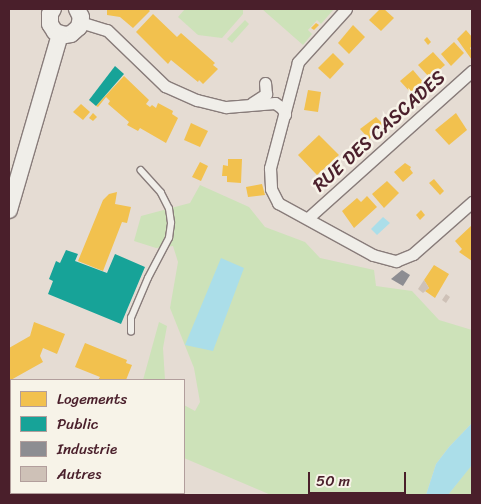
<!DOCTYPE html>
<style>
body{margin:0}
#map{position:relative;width:481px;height:504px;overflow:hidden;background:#e5dcd3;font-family:Sriracha,sans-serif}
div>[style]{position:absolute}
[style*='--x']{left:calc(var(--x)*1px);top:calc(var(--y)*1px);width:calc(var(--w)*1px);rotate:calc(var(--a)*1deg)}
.green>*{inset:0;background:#cde2b9}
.water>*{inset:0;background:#abdee9}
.homes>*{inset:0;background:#f2c14e}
.public>*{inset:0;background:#17a398}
.industry>*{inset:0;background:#8d8d92}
.building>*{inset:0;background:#cec1b7}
.roads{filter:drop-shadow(1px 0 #887c7a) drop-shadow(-1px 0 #887c7a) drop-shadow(0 1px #887c7a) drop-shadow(0 -1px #887c7a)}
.service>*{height:5.5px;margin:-2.75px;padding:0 2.75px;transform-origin:2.75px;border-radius:2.75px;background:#f0eee9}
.minor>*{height:11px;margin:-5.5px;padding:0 5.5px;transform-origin:5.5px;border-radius:5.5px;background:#f0eee9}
.secondary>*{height:16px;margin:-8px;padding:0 8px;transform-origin:8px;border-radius:8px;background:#f0eee9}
span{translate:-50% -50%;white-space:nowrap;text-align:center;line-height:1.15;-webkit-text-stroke:5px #f7f3e8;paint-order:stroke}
.street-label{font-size:19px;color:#4a1f2b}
.frame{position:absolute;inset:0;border:10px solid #4a1f2b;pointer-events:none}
.legend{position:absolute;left:10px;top:379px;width:175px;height:115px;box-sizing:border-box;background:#f7f3e8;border:1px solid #b29e9c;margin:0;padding:6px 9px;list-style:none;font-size:15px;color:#4a1f2b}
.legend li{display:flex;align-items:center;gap:10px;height:25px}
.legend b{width:25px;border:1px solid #b29e9c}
.scale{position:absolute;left:308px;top:472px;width:98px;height:22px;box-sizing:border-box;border:2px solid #4a1f2b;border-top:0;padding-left:6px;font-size:15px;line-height:18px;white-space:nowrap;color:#4a1f2b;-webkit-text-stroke:4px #f7f3e8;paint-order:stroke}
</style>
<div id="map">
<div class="green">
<i style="clip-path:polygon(185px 9px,243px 9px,243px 14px,222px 38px,198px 35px,178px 17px)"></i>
<i style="clip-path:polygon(262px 9px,334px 9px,321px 24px,317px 20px,308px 30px,312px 34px,303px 45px)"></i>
<i style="clip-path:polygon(245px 20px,249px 24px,232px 43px,227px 39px)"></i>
<i style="clip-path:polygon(200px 185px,249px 207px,265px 227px,305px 242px,320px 258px,374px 270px,376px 286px,412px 291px,439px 320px,472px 330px,472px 423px,449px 447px,436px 464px,426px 495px,271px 495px,184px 458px,184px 405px,195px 411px,200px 402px,194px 368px,170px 308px,178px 262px,173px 246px,156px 248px,134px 241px,141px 216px,190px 203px)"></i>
<i style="clip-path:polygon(159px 322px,167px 326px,163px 348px,165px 380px,143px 380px)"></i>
<i style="clip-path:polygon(472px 465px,472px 495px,448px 495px,468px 469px)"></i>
</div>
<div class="water">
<i style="clip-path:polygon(383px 217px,390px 223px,377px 235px,371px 229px)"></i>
<i style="clip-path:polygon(221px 258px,244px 268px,213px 351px,185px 345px)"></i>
<i style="clip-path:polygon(472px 423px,472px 465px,448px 495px,426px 495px,436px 464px,449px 447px)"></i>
</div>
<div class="homes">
<i style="clip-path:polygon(107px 9px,148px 9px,150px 11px,133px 28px,120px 17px,107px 15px)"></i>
<i style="clip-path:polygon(380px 9px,384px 9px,394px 18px,381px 31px,369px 20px)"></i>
<i style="clip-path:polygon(153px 14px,177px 37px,181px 33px,215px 63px,213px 65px,218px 69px,203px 84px,199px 80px,198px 82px,171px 60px,168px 64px,136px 32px)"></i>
<i style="clip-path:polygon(316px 23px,319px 25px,314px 30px,311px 28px)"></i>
<i style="clip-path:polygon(353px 25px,365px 37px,349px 54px,338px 43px)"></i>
<i style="clip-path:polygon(466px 30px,472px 37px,472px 46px,470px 48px,472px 52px,472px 60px,457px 39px)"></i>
<i style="clip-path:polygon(427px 37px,431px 42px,428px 45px,424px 40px)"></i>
<i style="clip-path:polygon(454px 42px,464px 53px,451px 66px,441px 54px)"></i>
<i style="clip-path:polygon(433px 52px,445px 65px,430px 78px,418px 65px)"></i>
<i style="clip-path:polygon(333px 53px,344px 64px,330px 79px,318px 68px)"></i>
<i style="clip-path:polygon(413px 70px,424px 83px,412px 94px,400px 81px)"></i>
<i style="clip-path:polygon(124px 76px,149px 100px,146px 104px,150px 107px,152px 105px,156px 108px,158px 103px,173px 111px,172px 114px,178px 118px,166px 143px,140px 128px,138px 131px,127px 125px,129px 122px,108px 104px,110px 101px,106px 97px,98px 107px,96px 106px)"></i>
<i style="clip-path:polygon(308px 90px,321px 92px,318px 112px,304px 110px)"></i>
<i style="clip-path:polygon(81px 104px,90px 112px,83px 120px,73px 112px)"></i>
<i style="clip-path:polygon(93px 113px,97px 117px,93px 121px,89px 118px)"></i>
<i style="clip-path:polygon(456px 113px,467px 130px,449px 145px,435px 130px)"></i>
<i style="clip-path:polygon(376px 117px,384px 125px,369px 139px,360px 129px)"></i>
<i style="clip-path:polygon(191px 123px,208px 131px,200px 147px,184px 140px)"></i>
<i style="clip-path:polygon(319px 135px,339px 155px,317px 175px,298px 155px)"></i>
<i style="clip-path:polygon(228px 159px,242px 159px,241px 183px,227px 182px,227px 176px,222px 176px,223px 165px,228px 166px)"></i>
<i style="clip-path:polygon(200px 162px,208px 166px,201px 181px,192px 177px)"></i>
<i style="clip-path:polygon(405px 163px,411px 167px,410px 169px,413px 173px,403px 182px,394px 172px)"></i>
<i style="clip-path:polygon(434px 179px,444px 191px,440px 195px,429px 183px)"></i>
<i style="clip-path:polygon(387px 181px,399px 193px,384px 208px,372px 194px)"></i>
<i style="clip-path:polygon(262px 184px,265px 195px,248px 197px,246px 187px)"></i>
<i style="clip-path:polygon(117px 192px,115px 204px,131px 207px,127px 223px,122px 222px,103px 271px,78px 261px,103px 200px,109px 194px)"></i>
<i style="clip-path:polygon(367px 196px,377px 207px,354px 228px,342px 211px,357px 198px,361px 202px)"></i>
<i style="clip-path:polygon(421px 210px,425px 215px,420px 220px,416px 215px)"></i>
<i style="clip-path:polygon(472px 225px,472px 261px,459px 252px,462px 249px,455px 241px)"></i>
<i style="clip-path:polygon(434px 265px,449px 274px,435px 298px,425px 291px,429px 288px,424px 280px)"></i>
<i style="clip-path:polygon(34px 322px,65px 334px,57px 354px,43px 348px,40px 356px,43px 362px,9px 381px,9px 348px,30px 336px)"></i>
<i style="clip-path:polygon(85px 343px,127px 360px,126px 363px,132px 365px,126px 380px,98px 380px,100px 377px,75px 367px)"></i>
<i style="clip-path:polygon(9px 415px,11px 416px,11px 444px,9px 443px)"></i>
<i style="clip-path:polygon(101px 493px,138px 493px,138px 495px,102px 495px)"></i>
</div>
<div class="public">
<i style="clip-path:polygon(115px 66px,124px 74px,96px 106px,89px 100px)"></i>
<i style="clip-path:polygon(66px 250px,78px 254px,75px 261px,107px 273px,115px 254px,145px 267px,121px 324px,48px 294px,53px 281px,49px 279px,56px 261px,60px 263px)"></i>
</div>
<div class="industry">
<i style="clip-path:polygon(402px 270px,410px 275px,403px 286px,391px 279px)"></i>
</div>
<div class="building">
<i style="clip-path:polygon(424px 280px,429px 288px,423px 293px,418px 289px)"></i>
<i style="clip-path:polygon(446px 294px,450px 297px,446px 303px,442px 300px)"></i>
</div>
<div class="roads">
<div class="service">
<i style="--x:131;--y:332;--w:14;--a:-90"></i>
<i style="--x:131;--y:318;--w:43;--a:-67"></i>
<i style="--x:148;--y:278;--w:45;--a:-62.3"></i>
<i style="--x:169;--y:238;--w:15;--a:-82"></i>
<i style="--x:171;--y:223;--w:14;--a:-98"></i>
<i style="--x:169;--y:209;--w:18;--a:-117"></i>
<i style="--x:161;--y:193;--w:30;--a:-132"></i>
<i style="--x:9;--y:451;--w:2;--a:27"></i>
</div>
<div class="minor">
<i style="--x:346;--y:9;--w:72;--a:132.2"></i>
<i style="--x:298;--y:62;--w:110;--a:104.8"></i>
<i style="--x:270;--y:168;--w:21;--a:87"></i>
<i style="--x:271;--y:189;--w:16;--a:63"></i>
<i style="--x:278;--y:203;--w:108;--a:28.7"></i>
<i style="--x:373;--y:255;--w:24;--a:15"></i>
<i style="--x:396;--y:261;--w:18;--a:-22"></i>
<i style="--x:413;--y:254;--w:79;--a:-41.4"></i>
<i style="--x:80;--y:22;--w:28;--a:17"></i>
<i style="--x:107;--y:30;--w:81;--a:44"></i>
<i style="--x:165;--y:86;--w:35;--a:24"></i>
<i style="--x:197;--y:100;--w:30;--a:14"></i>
<i style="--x:226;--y:107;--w:49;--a:-4.7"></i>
<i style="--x:275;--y:103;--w:9;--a:36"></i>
<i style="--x:282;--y:108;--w:7;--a:63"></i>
<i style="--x:252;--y:103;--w:17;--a:-33"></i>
<i style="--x:266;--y:94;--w:11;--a:-95"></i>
<i style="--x:308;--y:218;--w:220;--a:-41.9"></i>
<i style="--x:144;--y:493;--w:2;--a:90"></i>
</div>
<div class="secondary">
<i style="--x:53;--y:9;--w:6;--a:121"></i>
<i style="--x:50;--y:14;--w:10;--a:90"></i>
<i style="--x:50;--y:24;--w:9;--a:58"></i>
<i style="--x:55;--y:32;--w:10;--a:17"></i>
<i style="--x:65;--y:35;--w:6;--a:-9"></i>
<i style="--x:71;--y:34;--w:11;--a:-41"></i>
<i style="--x:79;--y:27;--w:10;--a:-79"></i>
<i style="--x:81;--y:17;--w:9;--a:-117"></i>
<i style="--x:9;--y:210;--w:183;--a:-73.8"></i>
</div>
</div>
<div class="street-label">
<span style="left:379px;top:131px;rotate:-42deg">RUE DES CASCADES</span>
</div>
<div class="frame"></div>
<ul class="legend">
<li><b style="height:14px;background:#f2c14e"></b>Logements</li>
<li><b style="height:14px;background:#17a398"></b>Public</li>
<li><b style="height:14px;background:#8d8d92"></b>Industrie</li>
<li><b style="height:14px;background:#cec1b7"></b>Autres</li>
</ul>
<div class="scale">50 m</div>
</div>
